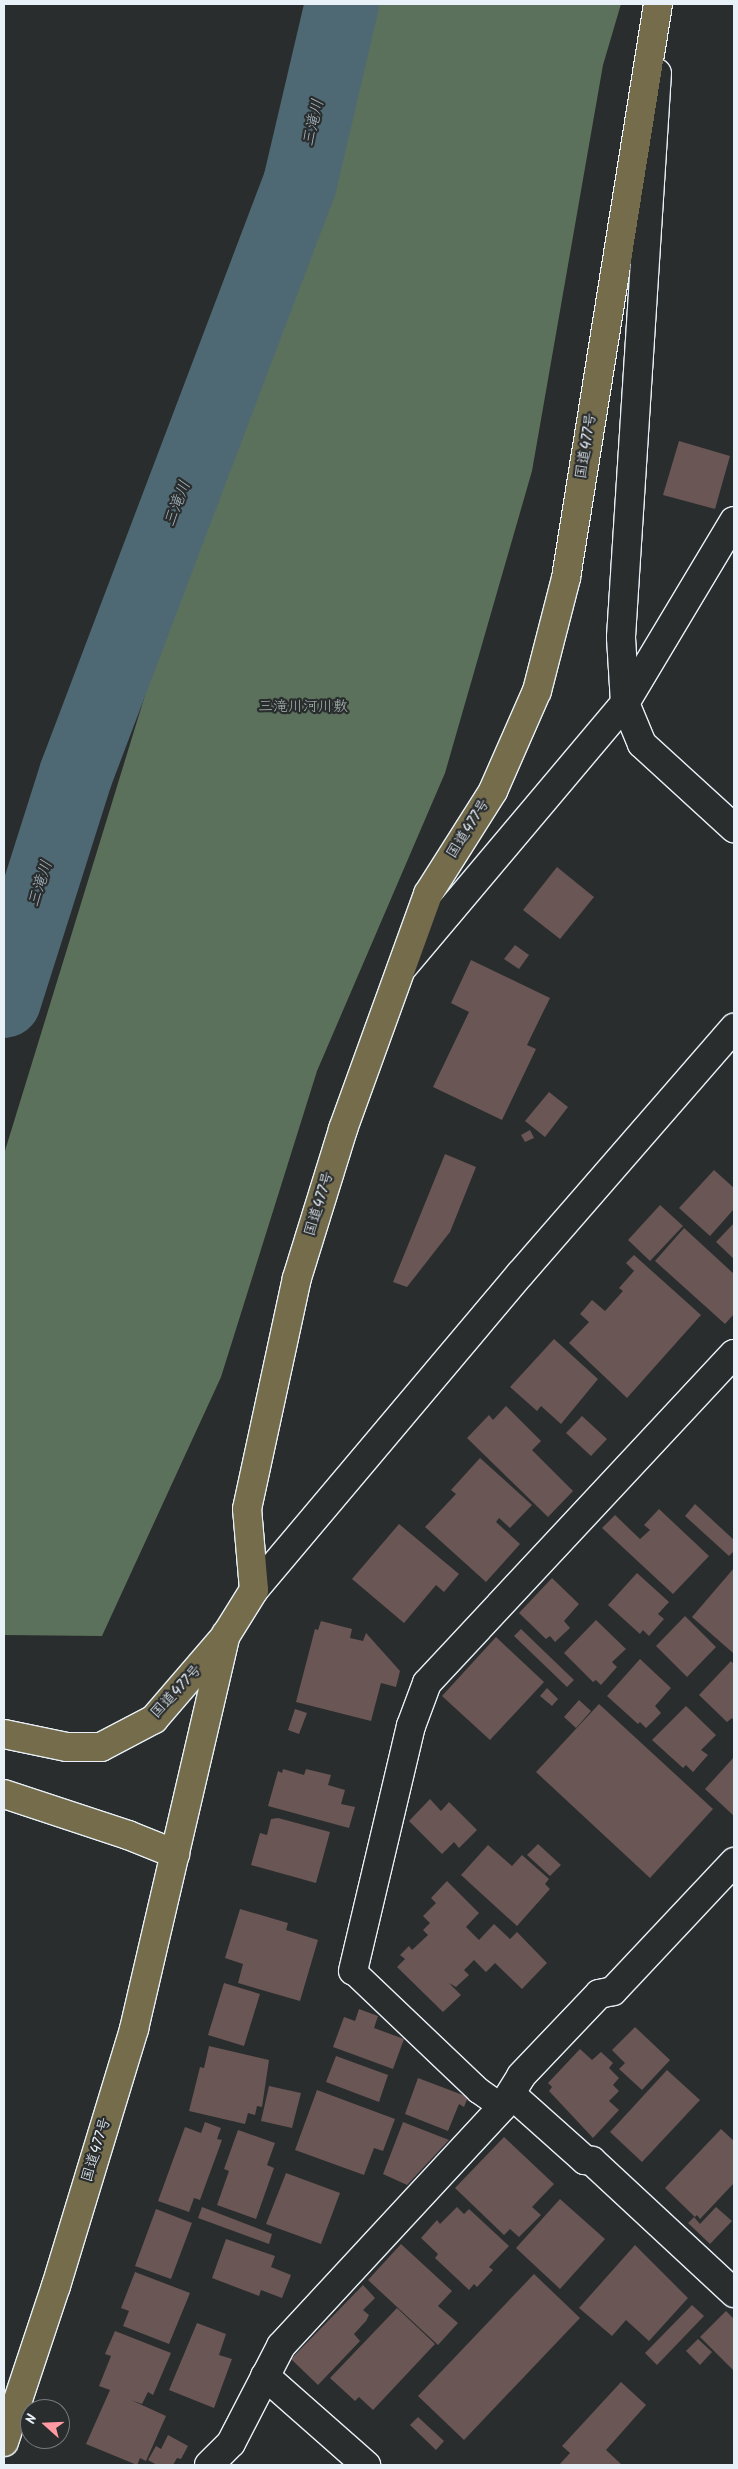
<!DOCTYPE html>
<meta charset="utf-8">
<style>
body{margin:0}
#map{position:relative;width:738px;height:2469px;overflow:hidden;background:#2a2d2e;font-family:Kalam,"Klee One",sans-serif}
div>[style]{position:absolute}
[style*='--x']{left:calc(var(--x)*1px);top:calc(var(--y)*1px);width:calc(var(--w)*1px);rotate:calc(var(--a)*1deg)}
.green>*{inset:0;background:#5b715c}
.river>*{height:74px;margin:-37px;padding:0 37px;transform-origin:37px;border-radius:37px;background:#4e6973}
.building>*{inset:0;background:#695655}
.roads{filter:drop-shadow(1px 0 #e8f1f8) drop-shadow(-1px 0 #e8f1f8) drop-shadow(0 1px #e8f1f8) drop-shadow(0 -1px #e8f1f8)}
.lane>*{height:25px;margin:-12.5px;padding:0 12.5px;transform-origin:12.5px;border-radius:12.5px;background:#2a2d2e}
.street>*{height:28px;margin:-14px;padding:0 14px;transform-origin:14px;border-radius:14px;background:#2a2d2e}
.secondary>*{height:28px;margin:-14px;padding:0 14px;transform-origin:14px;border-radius:14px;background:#2a2d2e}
.highway>*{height:28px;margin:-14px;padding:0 14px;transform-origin:14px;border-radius:14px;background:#746c4b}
span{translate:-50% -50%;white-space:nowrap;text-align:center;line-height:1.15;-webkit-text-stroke:4.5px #2a2d2e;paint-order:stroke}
.street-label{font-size:15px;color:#e8f1f8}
.park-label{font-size:15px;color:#a9b7b2}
.water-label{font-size:16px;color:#aabbc3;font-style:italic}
.frame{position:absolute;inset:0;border:5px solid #e8f1f8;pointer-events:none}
.north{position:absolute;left:20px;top:2399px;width:50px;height:50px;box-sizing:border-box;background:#2a2d2e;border:1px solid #767b7f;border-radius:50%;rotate:290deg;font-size:14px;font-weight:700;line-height:20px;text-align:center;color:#e8f1f8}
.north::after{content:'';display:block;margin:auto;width:18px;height:22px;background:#ff9aa2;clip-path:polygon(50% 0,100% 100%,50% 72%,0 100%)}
</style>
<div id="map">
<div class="green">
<i style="clip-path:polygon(376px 4px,621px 4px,603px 65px,532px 471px,445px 773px,317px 1071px,221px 1377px,102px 1636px,4px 1635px,4px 1154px,158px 653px)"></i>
</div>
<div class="river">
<i style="--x:4;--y:1001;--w:238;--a:-72.4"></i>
<i style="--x:76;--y:774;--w:632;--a:-69.24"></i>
<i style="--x:300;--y:183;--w:184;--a:-76.8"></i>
</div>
<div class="building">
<i style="clip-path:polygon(679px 441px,730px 456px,715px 509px,663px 495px)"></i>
<i style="clip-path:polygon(557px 867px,594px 897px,560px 939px,523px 910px)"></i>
<i style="clip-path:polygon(515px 945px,529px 955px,519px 969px,504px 959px)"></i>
<i style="clip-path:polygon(471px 960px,550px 998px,527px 1045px,536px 1049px,502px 1120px,433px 1087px,469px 1012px,451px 1003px)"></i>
<i style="clip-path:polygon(549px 1092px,568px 1107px,545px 1137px,525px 1121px)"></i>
<i style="clip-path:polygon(530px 1130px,534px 1138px,525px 1142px,521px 1135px)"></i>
<i style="clip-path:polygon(445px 1154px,476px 1167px,450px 1232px,407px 1287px,393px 1282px)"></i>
<i style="clip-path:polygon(714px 1170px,734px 1188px,734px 1209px,710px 1236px,679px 1208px)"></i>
<i style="clip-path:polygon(660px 1205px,683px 1226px,650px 1261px,628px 1240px)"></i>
<i style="clip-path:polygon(734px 1223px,734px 1259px,716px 1242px)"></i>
<i style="clip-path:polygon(684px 1228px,734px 1274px,734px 1314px,725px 1324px,655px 1261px)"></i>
<i style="clip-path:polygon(634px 1255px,701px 1315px,627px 1398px,569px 1343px,589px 1322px,580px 1314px,592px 1300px,605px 1311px,623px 1291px,619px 1288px,634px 1271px,626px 1263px)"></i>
<i style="clip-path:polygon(554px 1339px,598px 1379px,561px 1424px,541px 1406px,537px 1411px,510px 1387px)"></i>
<i style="clip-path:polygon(506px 1406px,541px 1441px,532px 1450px,573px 1491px,548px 1517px,467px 1438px,489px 1415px,493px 1420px)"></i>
<i style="clip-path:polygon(582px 1416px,607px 1439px,591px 1456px,566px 1433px)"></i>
<i style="clip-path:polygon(480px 1458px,532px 1505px,510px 1528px,499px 1518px,496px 1522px,520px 1544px,486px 1582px,425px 1527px,456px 1494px,451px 1490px)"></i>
<i style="clip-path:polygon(695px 1504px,734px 1540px,734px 1551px,729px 1556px,685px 1516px)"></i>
<i style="clip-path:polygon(659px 1509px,709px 1556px,673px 1594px,602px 1528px,615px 1515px,640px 1539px,650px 1530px,644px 1525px)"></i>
<i style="clip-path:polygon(399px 1524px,459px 1574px,444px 1592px,436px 1585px,404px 1623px,352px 1579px)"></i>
<i style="clip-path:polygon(734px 1568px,734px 1651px,733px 1653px,692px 1617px)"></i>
<i style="clip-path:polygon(637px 1573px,669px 1602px,658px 1614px,664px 1619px,649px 1636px,643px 1630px,640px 1634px,608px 1605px)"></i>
<i style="clip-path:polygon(552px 1578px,579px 1604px,564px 1621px,570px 1628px,555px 1642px,550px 1636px,546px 1639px,519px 1613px)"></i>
<i style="clip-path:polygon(685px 1616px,716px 1647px,687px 1677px,656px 1646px)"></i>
<i style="clip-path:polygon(596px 1620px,626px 1649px,612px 1662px,617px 1667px,601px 1685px,596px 1680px,593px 1682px,564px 1653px)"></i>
<i style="clip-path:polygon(321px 1621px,352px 1629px,350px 1638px,363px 1641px,366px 1633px,400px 1671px,396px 1687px,381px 1683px,371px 1721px,296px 1702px,315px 1629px,318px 1630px)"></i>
<i style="clip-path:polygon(521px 1629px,574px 1680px,567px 1687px,514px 1636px)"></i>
<i style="clip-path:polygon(496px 1637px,544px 1682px,490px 1740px,442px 1696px)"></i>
<i style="clip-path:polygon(640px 1659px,671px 1688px,655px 1706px,661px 1713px,646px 1728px,640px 1722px,638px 1724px,607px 1696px)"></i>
<i style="clip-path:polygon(731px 1661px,734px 1664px,734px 1721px,732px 1718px,727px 1722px,699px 1695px)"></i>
<i style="clip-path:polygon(547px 1688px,558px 1699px,552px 1706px,540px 1696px)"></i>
<i style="clip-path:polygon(579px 1700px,591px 1711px,576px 1728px,564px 1717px)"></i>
<i style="clip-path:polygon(599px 1704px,713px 1809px,650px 1878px,536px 1772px)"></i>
<i style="clip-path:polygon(686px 1706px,716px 1735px,701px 1750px,708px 1755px,693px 1772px,686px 1765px,683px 1768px,652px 1740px)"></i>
<i style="clip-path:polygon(295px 1709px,307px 1713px,299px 1734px,288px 1730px)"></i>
<i style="clip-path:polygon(734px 1757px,734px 1816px,705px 1789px)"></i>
<i style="clip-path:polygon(283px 1769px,304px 1775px,306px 1769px,331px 1775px,328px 1785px,345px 1790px,341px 1804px,355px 1807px,349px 1828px,268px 1806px,278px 1771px,282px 1773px)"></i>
<i style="clip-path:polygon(430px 1799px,441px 1811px,449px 1802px,477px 1830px,459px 1848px,454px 1842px,442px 1854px,409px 1821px)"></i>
<i style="clip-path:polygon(278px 1818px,330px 1832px,316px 1883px,251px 1865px,260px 1833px,267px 1835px,271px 1819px)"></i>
<i style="clip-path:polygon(538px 1844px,561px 1865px,550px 1876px,527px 1855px)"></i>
<i style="clip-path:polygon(488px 1845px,512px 1866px,522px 1855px,549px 1879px,545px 1884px,550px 1889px,517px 1926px,461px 1875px)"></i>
<i style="clip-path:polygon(447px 1881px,479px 1913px,466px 1927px,479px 1940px,494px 1924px,510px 1939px,517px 1932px,547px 1963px,522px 1989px,495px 1963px,486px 1972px,474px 1960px,464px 1970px,469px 1975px,456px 1987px,449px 1983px,461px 1995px,443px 2012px,397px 1967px,405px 1959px,400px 1955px,409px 1946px,412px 1950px,428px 1935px,423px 1930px,430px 1923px,423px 1916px,436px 1903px,431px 1898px)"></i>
<i style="clip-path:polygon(240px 1909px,288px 1923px,286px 1930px,318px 1940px,300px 2001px,238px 1983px,243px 1964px,225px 1958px)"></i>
<i style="clip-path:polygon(224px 1983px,260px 1994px,244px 2046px,208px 2035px)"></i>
<i style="clip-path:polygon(359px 2009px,378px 2016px,374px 2028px,404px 2039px,393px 2069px,333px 2047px,344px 2017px,355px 2021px)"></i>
<i style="clip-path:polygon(635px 2027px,670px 2060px,642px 2090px,619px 2069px,625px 2063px,612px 2050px)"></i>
<i style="clip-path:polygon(209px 2046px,269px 2060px,262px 2107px,257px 2106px,255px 2115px,248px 2113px,245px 2124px,189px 2111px,200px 2067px,204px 2068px)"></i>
<i style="clip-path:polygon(580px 2049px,592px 2060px,601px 2052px,613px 2063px,609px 2068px,619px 2078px,613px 2085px,619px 2091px,609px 2101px,619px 2110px,593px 2138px,549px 2091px,552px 2087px,548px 2083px)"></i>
<i style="clip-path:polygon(336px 2056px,388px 2075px,379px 2102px,326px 2082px)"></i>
<i style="clip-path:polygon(667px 2070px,700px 2100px,642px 2162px,610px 2132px)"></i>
<i style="clip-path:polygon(418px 2078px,468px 2097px,464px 2107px,459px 2104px,448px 2131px,405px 2114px)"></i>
<i style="clip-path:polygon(269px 2086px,301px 2093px,292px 2128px,261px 2121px)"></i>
<i style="clip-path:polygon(317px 2090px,395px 2119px,383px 2151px,374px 2148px,364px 2175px,295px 2150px)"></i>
<i style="clip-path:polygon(205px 2122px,221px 2128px,217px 2139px,222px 2140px,200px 2200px,194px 2198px,189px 2212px,158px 2201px,185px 2127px,201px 2133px)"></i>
<i style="clip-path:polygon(403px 2122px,449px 2140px,407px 2185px,383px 2174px)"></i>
<i style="clip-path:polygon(721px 2129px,734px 2141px,734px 2183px,700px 2219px,697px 2215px,695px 2217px,665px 2188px)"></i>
<i style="clip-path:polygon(238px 2130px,275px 2143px,267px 2165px,274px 2168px,256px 2219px,217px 2205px,229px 2171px,224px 2169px)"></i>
<i style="clip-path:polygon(504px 2137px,554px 2184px,532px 2207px,541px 2215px,519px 2237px,510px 2229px,504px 2235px,455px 2188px)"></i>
<i style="clip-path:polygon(286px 2173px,340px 2193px,321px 2244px,266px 2224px)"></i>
<i style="clip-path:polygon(560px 2199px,605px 2239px,560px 2289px,516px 2248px)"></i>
<i style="clip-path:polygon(202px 2207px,272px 2234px,269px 2244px,198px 2218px)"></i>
<i style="clip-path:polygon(457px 2207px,464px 2214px,469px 2209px,509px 2246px,489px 2267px,493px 2270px,477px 2287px,474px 2284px,469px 2290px,435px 2258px,438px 2254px,421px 2238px,437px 2220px,440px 2224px)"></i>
<i style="clip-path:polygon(716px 2207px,732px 2221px,710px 2244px,688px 2223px,694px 2217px,700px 2224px)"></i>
<i style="clip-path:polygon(156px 2209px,192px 2223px,171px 2279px,135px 2266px)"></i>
<i style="clip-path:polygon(226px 2239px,275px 2256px,271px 2267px,291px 2275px,282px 2298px,261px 2290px,259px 2296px,212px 2278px)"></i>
<i style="clip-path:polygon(401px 2244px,452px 2291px,438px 2306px,458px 2323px,438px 2345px,368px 2280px)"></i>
<i style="clip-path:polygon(635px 2245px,688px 2298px,649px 2341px,626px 2320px,612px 2336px,579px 2308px)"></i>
<i style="clip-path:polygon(135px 2272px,190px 2293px,169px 2344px,123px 2326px,129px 2311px,121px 2308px)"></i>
<i style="clip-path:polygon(534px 2274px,580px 2318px,464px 2440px,418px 2396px)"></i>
<i style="clip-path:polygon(363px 2285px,375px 2298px,363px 2310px,369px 2315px,366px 2321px,354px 2334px,360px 2341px,318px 2385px,291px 2359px)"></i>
<i style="clip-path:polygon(692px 2305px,704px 2316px,657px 2365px,645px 2353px)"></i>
<i style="clip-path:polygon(397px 2308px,435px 2344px,373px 2410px,359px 2397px,355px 2401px,330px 2378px)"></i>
<i style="clip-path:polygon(726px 2311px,734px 2319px,734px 2371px,700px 2337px)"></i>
<i style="clip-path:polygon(197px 2323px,226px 2334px,219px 2355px,232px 2359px,214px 2408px,169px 2390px)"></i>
<i style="clip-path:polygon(115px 2331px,171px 2353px,153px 2395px,148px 2392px,142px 2404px,131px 2400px,166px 2416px,146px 2461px,140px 2458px,137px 2465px,86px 2444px,110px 2390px,99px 2386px,111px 2356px,105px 2354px)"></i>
<i style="clip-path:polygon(698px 2339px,712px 2352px,700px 2365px,686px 2351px)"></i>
<i style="clip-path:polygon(621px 2382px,646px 2405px,606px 2450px,621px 2464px,559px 2465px,570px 2453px,562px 2446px)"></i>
<i style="clip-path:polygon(418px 2417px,444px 2441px,436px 2450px,410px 2425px)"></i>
<i style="clip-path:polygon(168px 2435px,188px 2446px,181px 2459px,177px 2458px,173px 2465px,157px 2465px,148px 2460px,156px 2446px,161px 2449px)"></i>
</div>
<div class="roads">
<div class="lane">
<i style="--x:353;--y:1971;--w:173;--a:43.6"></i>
<i style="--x:478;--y:2090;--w:29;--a:35"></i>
</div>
<div class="street">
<i style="--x:625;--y:703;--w:66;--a:-93.5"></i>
<i style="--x:621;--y:637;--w:565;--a:-86.35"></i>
<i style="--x:402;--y:968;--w:346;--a:-49.9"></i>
<i style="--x:625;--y:703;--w:212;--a:-59.1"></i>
<i style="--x:353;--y:1971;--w:252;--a:-76.7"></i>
<i style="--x:411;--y:1726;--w:46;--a:-69.6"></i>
<i style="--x:427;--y:1683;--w:450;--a:-47"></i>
<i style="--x:512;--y:2095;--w:98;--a:41.7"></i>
<i style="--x:585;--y:2160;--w:7;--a:8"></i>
<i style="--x:592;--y:2161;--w:194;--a:42.9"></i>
<i style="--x:265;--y:2376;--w:135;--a:41.4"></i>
<i style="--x:209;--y:2465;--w:31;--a:-45"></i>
<i style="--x:231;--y:2443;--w:109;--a:-62.7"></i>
<i style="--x:281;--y:2346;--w:326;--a:-47.2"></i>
<i style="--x:502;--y:2107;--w:36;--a:-58"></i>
<i style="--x:521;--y:2076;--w:113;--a:-46.4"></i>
<i style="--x:599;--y:1994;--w:14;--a:-12"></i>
<i style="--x:613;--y:1991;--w:177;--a:-46.8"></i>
</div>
<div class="secondary">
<i style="--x:625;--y:703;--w:44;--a:67.5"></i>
<i style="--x:642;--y:744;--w:125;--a:42.4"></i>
<i style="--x:254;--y:1590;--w:414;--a:-49.9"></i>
<i style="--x:521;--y:1273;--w:325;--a:-49"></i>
</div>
<div class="highway">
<i style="--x:4;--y:1734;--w:64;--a:11.7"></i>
<i style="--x:67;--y:1747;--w:34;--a:0"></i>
<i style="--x:101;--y:1747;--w:60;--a:-27.8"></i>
<i style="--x:154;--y:1719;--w:104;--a:-49.3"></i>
<i style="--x:4;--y:1794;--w:131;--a:18.3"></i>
<i style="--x:128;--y:1835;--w:51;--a:22"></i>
<i style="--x:4;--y:2442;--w:164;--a:-71.6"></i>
<i style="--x:56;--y:2286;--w:269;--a:-73.1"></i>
<i style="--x:134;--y:2029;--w:405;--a:-76.9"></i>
<i style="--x:226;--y:1635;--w:53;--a:-58.1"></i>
<i style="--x:254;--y:1590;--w:81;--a:-94.9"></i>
<i style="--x:247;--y:1509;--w:236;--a:-77.8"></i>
<i style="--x:297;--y:1278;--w:156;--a:-72.8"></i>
<i style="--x:343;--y:1129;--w:250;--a:-70.1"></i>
<i style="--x:428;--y:894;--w:122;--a:-57.7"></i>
<i style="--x:493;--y:791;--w:109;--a:-66.3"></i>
<i style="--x:537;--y:691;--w:117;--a:-75.6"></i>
<i style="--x:566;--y:578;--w:581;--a:-80.89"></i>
</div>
</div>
<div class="street-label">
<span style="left:587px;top:446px;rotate:-81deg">国道477号</span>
<span style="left:469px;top:829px;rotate:-58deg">国道477号</span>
<span style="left:320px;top:1204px;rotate:-73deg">国道477号</span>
<span style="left:177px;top:1692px;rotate:-47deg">国道477号</span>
<span style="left:97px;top:2150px;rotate:-73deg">国道477号</span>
</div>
<div class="park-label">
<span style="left:303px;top:708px">三滝川河川敷</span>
</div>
<div class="water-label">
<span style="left:314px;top:123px;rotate:-77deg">三滝川</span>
<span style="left:178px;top:504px;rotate:-69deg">三滝川</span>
<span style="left:41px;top:884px;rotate:-72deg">三滝川</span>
</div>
<div class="frame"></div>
<div class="north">N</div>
</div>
